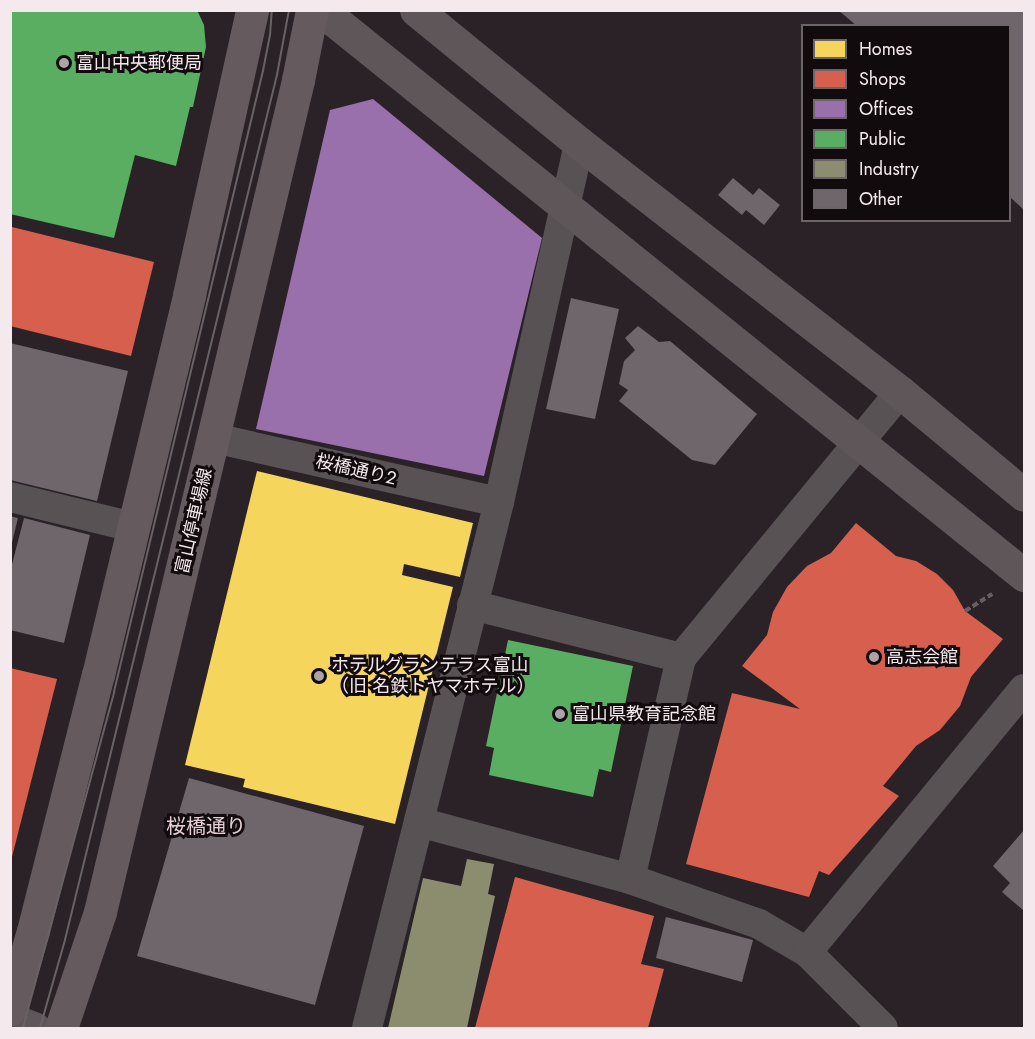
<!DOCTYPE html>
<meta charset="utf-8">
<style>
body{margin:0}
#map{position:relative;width:1035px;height:1039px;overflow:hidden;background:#2a2226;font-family:Jost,"Noto Sans JP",sans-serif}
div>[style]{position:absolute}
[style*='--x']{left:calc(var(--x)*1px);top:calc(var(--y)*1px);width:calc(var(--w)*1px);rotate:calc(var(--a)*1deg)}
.homes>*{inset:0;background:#f6d55c}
.shops>*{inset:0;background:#d6604d}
.offices>*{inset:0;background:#9970ab}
.public>*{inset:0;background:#5aae61}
.industry>*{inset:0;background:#8c8c6e}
.building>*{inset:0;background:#6e666a}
.path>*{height:4px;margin-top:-2px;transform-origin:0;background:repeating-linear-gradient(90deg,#666062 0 6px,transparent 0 9px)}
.street>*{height:30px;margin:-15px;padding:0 15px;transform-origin:15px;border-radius:15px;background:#585254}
.secondary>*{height:33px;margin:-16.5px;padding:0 16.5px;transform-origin:16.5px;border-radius:16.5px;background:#5f5659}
.primary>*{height:33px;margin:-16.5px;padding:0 16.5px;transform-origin:16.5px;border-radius:16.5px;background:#655a5e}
.tram>*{height:1.5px;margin:-0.75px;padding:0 0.75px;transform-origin:0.75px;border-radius:0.75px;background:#686265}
.dots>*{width:16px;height:16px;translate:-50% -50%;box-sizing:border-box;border:3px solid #120b0e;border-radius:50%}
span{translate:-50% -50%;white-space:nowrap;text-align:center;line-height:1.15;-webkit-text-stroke:6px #120b0e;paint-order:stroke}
.poi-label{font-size:18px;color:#f4e9ed}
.left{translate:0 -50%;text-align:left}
.street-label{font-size:18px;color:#f4e9ed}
.neighbourhood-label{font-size:20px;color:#e6d0d8}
.frame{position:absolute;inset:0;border:12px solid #f4e9ed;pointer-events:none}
.legend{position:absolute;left:801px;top:24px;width:210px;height:198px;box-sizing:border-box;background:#120b0e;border:2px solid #6c6467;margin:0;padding:8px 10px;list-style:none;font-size:18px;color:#f4e9ed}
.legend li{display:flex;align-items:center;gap:12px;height:30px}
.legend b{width:30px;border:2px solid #6c6467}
</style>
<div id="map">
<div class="homes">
<i style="clip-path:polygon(257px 471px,473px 523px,460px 577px,404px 564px,402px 575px,453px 587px,395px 824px,243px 787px,245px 779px,185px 765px)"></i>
</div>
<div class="shops">
<i style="clip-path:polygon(12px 227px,154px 262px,131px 356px,10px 326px)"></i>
<i style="clip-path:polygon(856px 523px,896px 556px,916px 561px,937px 574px,953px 590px,965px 611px,1003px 639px,971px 677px,960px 706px,940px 730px,916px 746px,883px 786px,899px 796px,829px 875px,819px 871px,809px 897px,686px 864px,732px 693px,800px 709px,742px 666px,767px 635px,773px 612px,787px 587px,807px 566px,831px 553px)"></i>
<i style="clip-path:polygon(10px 668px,57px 679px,11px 861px,10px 861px)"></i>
<i style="clip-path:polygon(515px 877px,654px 916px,641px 964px,664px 969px,648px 1028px,475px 1028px)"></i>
</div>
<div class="offices">
<i style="clip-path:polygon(373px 99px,542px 238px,484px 476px,256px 429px,330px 110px)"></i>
</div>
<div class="public">
<i style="clip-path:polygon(10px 10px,197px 10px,204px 25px,206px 47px,193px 107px,190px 107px,176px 166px,135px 155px,114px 238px,10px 214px)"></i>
<i style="clip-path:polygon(508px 640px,633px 666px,611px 772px,599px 769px,593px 797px,489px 775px,494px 748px,486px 746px)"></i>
</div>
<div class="industry">
<i style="clip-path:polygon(467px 859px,494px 864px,488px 894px,495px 896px,467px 1028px,388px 1028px,423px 878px,461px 886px)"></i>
</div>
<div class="building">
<i style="clip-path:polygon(838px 10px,1024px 10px,1024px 210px,1010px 197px,1010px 26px,857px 26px)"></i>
<i style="clip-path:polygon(733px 178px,753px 195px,759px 188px,780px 205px,764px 225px,746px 210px,742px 215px,718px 195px)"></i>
<i style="clip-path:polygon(571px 298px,619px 309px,595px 419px,546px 409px)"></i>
<i style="clip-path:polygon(638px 326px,659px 342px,670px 341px,757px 414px,715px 465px,692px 460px,619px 401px,628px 390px,619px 384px,624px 361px,635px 350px,625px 338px)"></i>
<i style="clip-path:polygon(10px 343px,128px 371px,97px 501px,10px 480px)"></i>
<i style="clip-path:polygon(10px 516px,18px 518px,11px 547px,10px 547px)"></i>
<i style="clip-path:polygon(24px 518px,90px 535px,64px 643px,10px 630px,10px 572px)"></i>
<i style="clip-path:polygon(189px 778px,364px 826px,315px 1005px,137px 956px)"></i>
<i style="clip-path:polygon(1024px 830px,1024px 911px,1002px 892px,1010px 883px,993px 866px)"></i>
<i style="clip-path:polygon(666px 917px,753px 940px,742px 982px,656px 958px)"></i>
</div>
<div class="path">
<i style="--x:965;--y:611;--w:32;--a:-32"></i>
</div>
<div class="street">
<i style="--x:214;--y:438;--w:292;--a:12.7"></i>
<i style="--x:10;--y:497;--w:127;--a:13.7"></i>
<i style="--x:472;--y:605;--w:216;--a:14.2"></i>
<i style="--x:419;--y:822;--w:219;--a:15.1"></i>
<i style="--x:630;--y:879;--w:137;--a:19.2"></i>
<i style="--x:759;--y:924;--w:56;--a:30.3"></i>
<i style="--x:807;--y:952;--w:107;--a:45"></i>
<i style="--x:630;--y:879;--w:227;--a:-77"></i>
<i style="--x:681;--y:658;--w:345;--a:-50.5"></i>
<i style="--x:807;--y:952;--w:341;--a:-50.5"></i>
<i style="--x:367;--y:1028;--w:542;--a:-75.91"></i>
<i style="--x:499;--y:502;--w:368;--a:-77.4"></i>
</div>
<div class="secondary">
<i style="--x:321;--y:10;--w:902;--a:38.79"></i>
<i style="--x:416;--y:10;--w:210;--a:39.2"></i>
<i style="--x:579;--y:143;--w:406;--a:37.8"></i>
<i style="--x:900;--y:392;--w:161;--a:39.7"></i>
<i style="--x:10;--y:1019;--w:26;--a:21"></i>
</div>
<div class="primary">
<i style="--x:10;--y:1009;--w:81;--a:-73.6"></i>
<i style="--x:33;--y:931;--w:264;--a:-75.8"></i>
<i style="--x:98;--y:675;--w:391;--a:-76.5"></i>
<i style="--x:189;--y:295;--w:292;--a:-77.5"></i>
<i style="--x:61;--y:1028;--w:122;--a:-71.4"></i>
<i style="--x:100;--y:912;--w:855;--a:-76.61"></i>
<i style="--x:298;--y:80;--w:71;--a:-78.7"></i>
</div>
<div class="tram">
<i style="--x:23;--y:1028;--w:348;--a:-74.8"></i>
<i style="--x:114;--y:692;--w:639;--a:-76.51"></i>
<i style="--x:263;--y:71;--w:36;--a:-79"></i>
<i style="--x:270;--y:36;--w:26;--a:-86"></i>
<i style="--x:40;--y:1028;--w:91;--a:-74.1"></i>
<i style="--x:65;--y:940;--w:891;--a:-76.23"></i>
<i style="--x:277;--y:75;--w:66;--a:-79.5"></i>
</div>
<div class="dots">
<i style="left:64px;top:63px;background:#ada3a7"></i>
<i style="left:874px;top:657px;background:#ada3a7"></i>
<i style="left:319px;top:676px;background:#ada3a7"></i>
<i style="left:560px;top:714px;background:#ada3a7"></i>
</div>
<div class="poi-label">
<span class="left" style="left:76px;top:63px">富山中央郵便局</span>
<span class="left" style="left:886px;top:657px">高志会館</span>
<span class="left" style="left:331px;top:676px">ホテルグランテラス富山<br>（旧 名鉄トヤマホテル）</span>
<span class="left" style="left:572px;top:714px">富山県教育記念館</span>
</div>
<div class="street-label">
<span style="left:356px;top:470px;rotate:13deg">桜橋通り2</span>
<span style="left:194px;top:521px;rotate:-77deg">富山停車場線</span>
</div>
<div class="neighbourhood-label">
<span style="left:206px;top:826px">桜橋通り</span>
</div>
<div class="frame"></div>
<ul class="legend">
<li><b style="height:16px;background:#f6d55c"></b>Homes</li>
<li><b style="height:16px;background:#d6604d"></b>Shops</li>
<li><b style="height:16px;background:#9970ab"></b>Offices</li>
<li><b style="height:16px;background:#5aae61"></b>Public</li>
<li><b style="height:16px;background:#8c8c6e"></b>Industry</li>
<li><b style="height:16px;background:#6e666a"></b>Other</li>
</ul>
</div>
